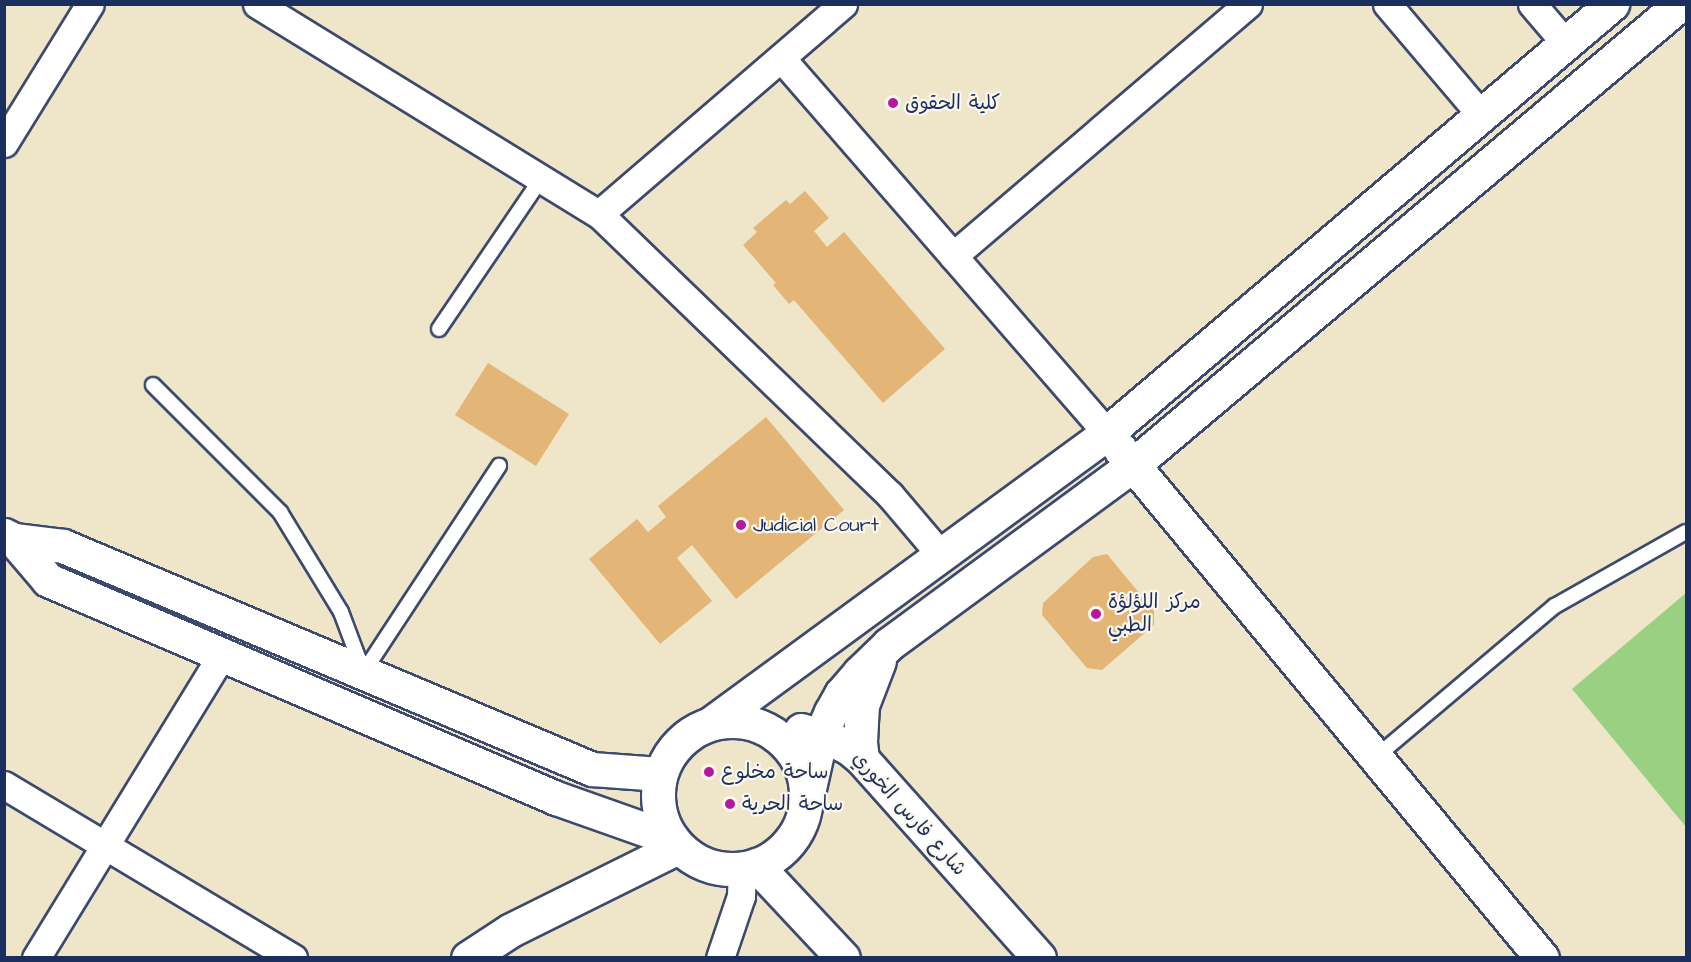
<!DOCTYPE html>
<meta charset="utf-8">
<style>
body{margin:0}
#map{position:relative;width:1691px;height:962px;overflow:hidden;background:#efe6c9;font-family:"Architects Daughter","Playpen Sans Arabic",sans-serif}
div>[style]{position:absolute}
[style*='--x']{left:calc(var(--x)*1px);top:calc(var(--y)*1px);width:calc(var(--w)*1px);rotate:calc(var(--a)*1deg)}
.green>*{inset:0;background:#99d082}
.building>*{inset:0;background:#e3b576}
.roads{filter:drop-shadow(2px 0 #3b4a6e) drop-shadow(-2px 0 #3b4a6e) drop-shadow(0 2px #3b4a6e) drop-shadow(0 -2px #3b4a6e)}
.service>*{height:14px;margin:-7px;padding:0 7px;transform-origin:7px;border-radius:7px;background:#fff}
.minor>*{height:27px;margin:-13.5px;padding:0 13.5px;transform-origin:13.5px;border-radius:13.5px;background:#fff}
.tertiary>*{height:33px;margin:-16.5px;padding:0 16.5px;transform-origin:16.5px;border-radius:16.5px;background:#fff}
.tertiary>.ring{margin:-16.5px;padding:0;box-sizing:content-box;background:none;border:33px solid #fff;border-radius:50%}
.dots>*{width:16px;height:16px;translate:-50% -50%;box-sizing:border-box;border:3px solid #fbf7ec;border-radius:50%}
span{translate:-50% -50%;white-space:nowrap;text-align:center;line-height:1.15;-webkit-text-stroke:4.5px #fbf7ec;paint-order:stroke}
.poi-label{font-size:20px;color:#1b2f5e}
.left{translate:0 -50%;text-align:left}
.street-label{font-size:20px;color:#1b2f5e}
.frame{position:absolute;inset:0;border:6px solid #1b2f5e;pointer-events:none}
</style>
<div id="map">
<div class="green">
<i style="clip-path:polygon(1686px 593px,1686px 592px,1686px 827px,1572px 689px)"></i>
</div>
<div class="building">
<i style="clip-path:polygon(805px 191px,829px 218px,814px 231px,827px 247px,844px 232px,945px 349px,883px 403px,794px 300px,789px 304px,773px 285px,776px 283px,743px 245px,757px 232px,753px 228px,786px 200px,790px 204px)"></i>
<i style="clip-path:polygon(488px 363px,569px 414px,536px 466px,455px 415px)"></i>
<i style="clip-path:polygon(766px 417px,844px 510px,736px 599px,692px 545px,677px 558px,712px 601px,660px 644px,589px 559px,637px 519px,648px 532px,666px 517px,658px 506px)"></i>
<i style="clip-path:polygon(1107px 554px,1154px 611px,1154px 625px,1102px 670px,1087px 668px,1042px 615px,1043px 603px,1093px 557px)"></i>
</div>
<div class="roads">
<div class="service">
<i style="--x:439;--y:329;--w:181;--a:-55.8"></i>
<i style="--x:153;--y:385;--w:180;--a:45"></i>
<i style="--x:280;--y:512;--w:117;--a:58.6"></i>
<i style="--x:341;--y:612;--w:60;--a:69.4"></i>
<i style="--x:363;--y:673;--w:248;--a:-56.7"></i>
<i style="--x:1376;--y:757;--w:234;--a:-40.2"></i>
<i style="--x:1555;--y:606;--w:150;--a:-29.5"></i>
</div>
<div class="minor">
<i style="--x:257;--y:4;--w:401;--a:31.6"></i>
<i style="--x:599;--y:214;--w:405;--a:44"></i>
<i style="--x:890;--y:495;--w:77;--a:49.7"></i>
<i style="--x:1387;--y:4;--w:147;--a:49.7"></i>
<i style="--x:1532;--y:4;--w:52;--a:49.6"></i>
<i style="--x:781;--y:58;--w:497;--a:49"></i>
<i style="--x:4;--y:143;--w:163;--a:-58.3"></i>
<i style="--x:599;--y:214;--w:322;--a:-40.7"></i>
<i style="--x:953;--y:256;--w:388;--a:-40.5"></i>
<i style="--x:4;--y:785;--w:337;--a:30.9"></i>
<i style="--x:36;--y:958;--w:356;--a:-58.5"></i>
<i style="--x:720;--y:958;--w:65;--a:-71.3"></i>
<i style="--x:741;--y:896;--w:28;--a:-88"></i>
</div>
<div class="tertiary">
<i style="--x:1120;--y:449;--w:661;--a:50.34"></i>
<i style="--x:4;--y:535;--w:11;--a:27"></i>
<i style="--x:14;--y:540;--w:52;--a:49.6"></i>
<i style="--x:48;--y:580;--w:553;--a:23.23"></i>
<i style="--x:556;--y:798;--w:123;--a:19.5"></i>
<i style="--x:14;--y:540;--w:49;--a:7"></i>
<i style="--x:63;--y:546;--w:574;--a:22.86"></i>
<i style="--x:592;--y:769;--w:68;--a:4.2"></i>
<i class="ring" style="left:658px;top:721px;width:115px;height:115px"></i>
<i style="--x:710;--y:724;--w:492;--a:-36.2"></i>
<i style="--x:1107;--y:433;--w:663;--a:-40.35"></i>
<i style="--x:801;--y:730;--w:34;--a:17"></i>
<i style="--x:833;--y:740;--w:18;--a:27"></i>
<i style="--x:849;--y:748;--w:17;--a:40"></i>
<i style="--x:862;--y:759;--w:266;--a:48.3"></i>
<i style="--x:862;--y:759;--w:17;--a:-97"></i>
<i style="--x:860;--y:742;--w:37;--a:-87"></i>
<i style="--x:862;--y:705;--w:47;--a:-68.9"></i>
<i style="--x:806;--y:802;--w:69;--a:-77.4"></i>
<i style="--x:821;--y:735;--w:25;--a:-67"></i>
<i style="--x:831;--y:712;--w:21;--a:-61"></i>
<i style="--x:841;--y:694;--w:28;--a:-49"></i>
<i style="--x:859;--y:673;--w:42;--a:-44"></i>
<i style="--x:889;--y:644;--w:303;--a:-36.3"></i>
<i style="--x:1133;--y:465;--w:715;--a:-40.12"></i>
<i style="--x:756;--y:865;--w:127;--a:46.9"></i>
<i style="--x:468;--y:958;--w:51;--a:-33.1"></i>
<i style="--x:511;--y:930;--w:186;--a:-26.4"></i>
</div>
</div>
<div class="dots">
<i style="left:893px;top:103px;background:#b5179e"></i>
<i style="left:741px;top:525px;background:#b5179e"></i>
<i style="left:1096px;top:614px;background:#b5179e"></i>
<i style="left:709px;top:772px;background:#b5179e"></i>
<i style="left:730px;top:804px;background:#b5179e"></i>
</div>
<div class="poi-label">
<span class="left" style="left:905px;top:103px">كلية الحقوق</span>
<span class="left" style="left:753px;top:525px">Judicial Court</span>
<span class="left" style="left:1108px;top:614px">مركز اللؤلؤة<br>الطبي</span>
<span class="left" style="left:721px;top:772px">ساحة مخلوع</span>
<span class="left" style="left:742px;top:804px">ساحة الحرية</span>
</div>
<div class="street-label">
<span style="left:909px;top:814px;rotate:48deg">شارع فارس الخوري</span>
</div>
<div class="frame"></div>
</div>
